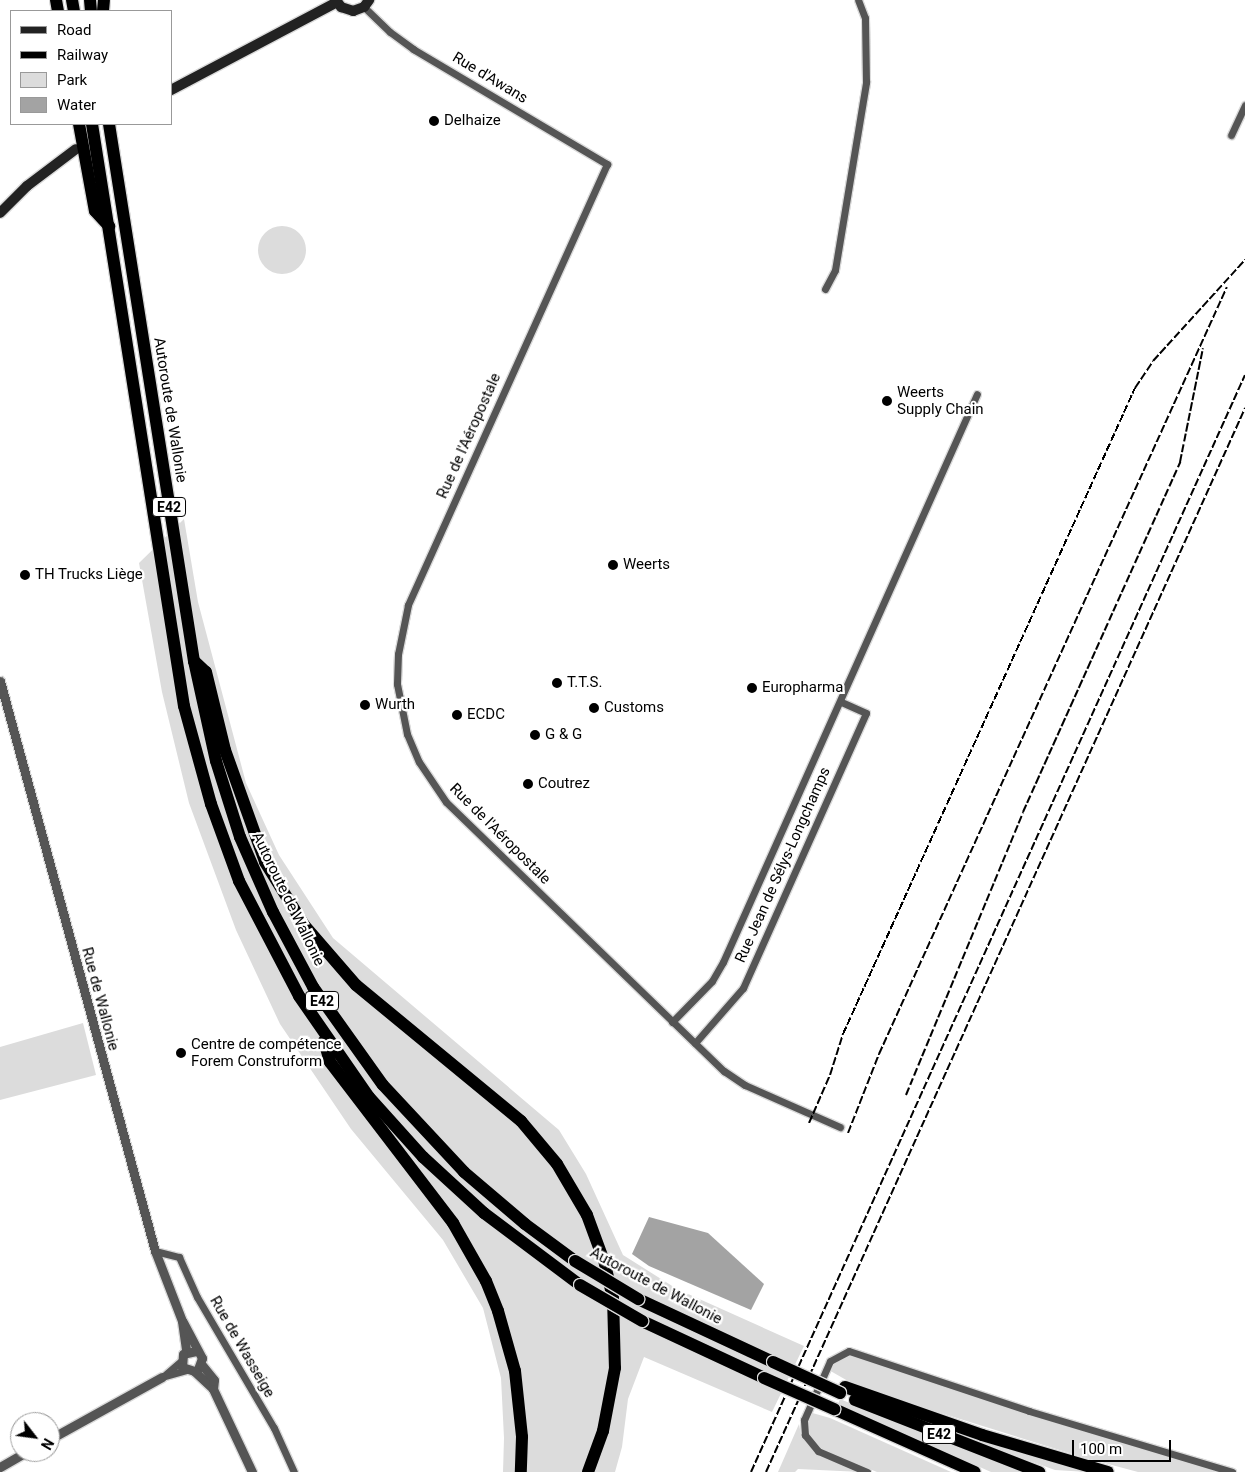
<!DOCTYPE html>
<meta charset="utf-8">
<style>
body{margin:0}
#map{position:relative;width:1245px;height:1472px;overflow:hidden;background:#fff;font-family:Roboto,sans-serif}
div>[style]{position:absolute}
[style*='--x']{left:calc(var(--x)*1px);top:calc(var(--y)*1px);width:calc(var(--w)*1px);rotate:calc(var(--a)*1deg)}
.green>*{inset:0;background:#dcdcdc}
.round{border-radius:50%}
.water>*{inset:0;background:#a3a3a3}
.roads{filter:drop-shadow(1px 0 #dbdbdb) drop-shadow(-1px 0 #dbdbdb) drop-shadow(0 1px #dbdbdb) drop-shadow(0 -1px #dbdbdb)}
.minor>*{height:7px;margin:-3.5px;padding:0 3.5px;transform-origin:3.5px;border-radius:3.5px;background:#555}
.tertiary>*{height:9px;margin:-4.5px;padding:0 4.5px;transform-origin:4.5px;border-radius:4.5px;background:#555}
.secondary>*{height:10px;margin:-5px;padding:0 5px;transform-origin:5px;border-radius:5px;background:#222}
.motorway>*{height:12px;margin:-6px;padding:0 6px;transform-origin:6px;border-radius:6px;background:#000}
.rail>*{height:2px;margin-top:-1px;transform-origin:0;background:repeating-linear-gradient(90deg,#000 0 8px,transparent 0 10.5px)}
.bridges{filter:drop-shadow(1px 0 #dbdbdb) drop-shadow(-1px 0 #dbdbdb) drop-shadow(0 1px #dbdbdb) drop-shadow(0 -1px #dbdbdb)}
.motorway-bridge>*{height:12px;margin:-6px;padding:0 6px;transform-origin:6px;border-radius:6px;background:#000}
.dots>*{width:14px;height:14px;translate:-50% -50%;box-sizing:border-box;border:2px solid #fff;border-radius:50%}
span{translate:-50% -50%;white-space:nowrap;text-align:center;line-height:1.15;-webkit-text-stroke:4.5px #fff;paint-order:stroke}
.shield-label span{padding:1px 4px;background:#fff;border:1px solid;border-radius:4px;-webkit-text-stroke-width:0}
.shield-label{font-size:14px;color:#000;font-weight:700}
.street-label{font-size:15px;color:#000}
.poi-label{font-size:15px;color:#000}
.left{translate:0 -50%;text-align:left}
.legend{position:absolute;left:10px;top:10px;width:162px;height:115px;box-sizing:border-box;background:#fff;border:1px solid #999;margin:0;padding:6px 9px;list-style:none;font-size:15px;color:#000}
.legend li{display:flex;align-items:center;gap:10px;height:25px}
.legend b{width:25px;border:1px solid #999}
.north{position:absolute;left:10px;top:1412px;width:50px;height:50px;box-sizing:border-box;background:#fff;border:1px solid #999;border-radius:50%;rotate:120deg;font-size:14px;font-weight:700;line-height:20px;text-align:center;color:#000}
.north::after{content:'';display:block;margin:auto;width:18px;height:22px;background:#000;clip-path:polygon(50% 0,100% 100%,50% 72%,0 100%)}
.scale{position:absolute;left:1072px;top:1440px;width:99px;height:22px;box-sizing:border-box;border:2px solid #000;border-top:0;padding-left:6px;font-size:15px;line-height:18px;white-space:nowrap;color:#000;-webkit-text-stroke:4px #fff;paint-order:stroke}
</style>
<div id="map">
<div class="green">
<i class="round" style="left:258px;top:226px;width:48px;height:48px"></i>
<i style="clip-path:polygon(184px 519px,198px 602px,246px 783px,279px 855px,333px 938px,559px 1130px,586px 1174px,623px 1255px,677px 1289px,804px 1346px,772px 1412px,644px 1357px,628px 1399px,622px 1447px,615px 1472px,503px 1472px,504px 1438px,501px 1378px,483px 1308px,443px 1240px,351px 1129px,280px 1024px,236px 930px,189px 803px,162px 692px,139px 563px)"></i>
<i style="clip-path:polygon(83px 1023px,96px 1075px,0 1100px,0 1047px)"></i>
<i style="clip-path:polygon(847px 1355px,854px 1355px,1225px 1472px,1138px 1472px,1082px 1457px,928px 1409px,848px 1381px,827px 1369px,834px 1360px)"></i>
<i style="clip-path:polygon(840px 1399px,929px 1436px,1025px 1472px,991px 1472px,838px 1404px)"></i>
<i style="clip-path:polygon(809px 1412px,830px 1418px,951px 1472px,877px 1472px,818px 1448px,808px 1434px)"></i>
<i style="clip-path:polygon(799px 1424px,801px 1435px,818px 1454px,861px 1472px,798px 1469px,795px 1472px,778px 1472px)"></i>
<i style="clip-path:polygon(982px 1440px,1087px 1472px,1055px 1470px,980px 1443px)"></i>
</div>
<div class="water">
<i style="clip-path:polygon(649px 1217px,708px 1233px,764px 1284px,751px 1310px,649px 1266px,632px 1254px)"></i>
</div>
<div class="roads">
<div class="minor">
<i style="--x:364;--y:7;--w:36;--a:44"></i>
<i style="--x:390;--y:32;--w:29;--a:36"></i>
<i style="--x:413;--y:49;--w:226;--a:30.7"></i>
<i style="--x:607;--y:164;--w:484;--a:114.3"></i>
<i style="--x:408;--y:605;--w:50;--a:101.5"></i>
<i style="--x:398;--y:654;--w:30;--a:92"></i>
<i style="--x:397;--y:684;--w:51;--a:78.7"></i>
<i style="--x:407;--y:734;--w:30;--a:67"></i>
<i style="--x:419;--y:762;--w:48;--a:56"></i>
<i style="--x:446;--y:802;--w:387;--a:44.1"></i>
<i style="--x:724;--y:1071;--w:25;--a:34"></i>
<i style="--x:745;--y:1085;--w:104;--a:23.9"></i>
<i style="--x:1231;--y:135;--w:33;--a:-65"></i>
<i style="--x:825;--y:289;--w:21;--a:-62"></i>
<i style="--x:835;--y:270;--w:191;--a:-80.6"></i>
<i style="--x:866;--y:82;--w:64;--a:-90.9"></i>
<i style="--x:865;--y:18;--w:19;--a:-111"></i>
<i style="--x:672;--y:1022;--w:57;--a:-45.7"></i>
<i style="--x:712;--y:981;--w:22;--a:-60"></i>
<i style="--x:723;--y:962;--w:622;--a:-65.91"></i>
<i style="--x:695;--y:1043;--w:73;--a:-48.9"></i>
<i style="--x:743;--y:988;--w:301;--a:-65.9"></i>
<i style="--x:866;--y:713;--w:27;--a:-156"></i>
<i style="--x:155;--y:1251;--w:25;--a:14"></i>
<i style="--x:179;--y:1257;--w:44;--a:65.8"></i>
<i style="--x:197;--y:1297;--w:152;--a:59.6"></i>
<i style="--x:274;--y:1428;--w:48;--a:65.6"></i>
<i style="--x:165;--y:1375;--w:21;--a:-41"></i>
<i style="--x:162;--y:1377;--w:25;--a:-16"></i>
<i style="--x:867;--y:1472;--w:53;--a:-156.8"></i>
<i style="--x:818;--y:1451;--w:21;--a:-129"></i>
<i style="--x:805;--y:1435;--w:15;--a:-94"></i>
<i style="--x:804;--y:1420;--w:64;--a:-66.2"></i>
<i style="--x:830;--y:1361;--w:21;--a:-28"></i>
<i style="--x:849;--y:1351;--w:190;--a:18.4"></i>
<i style="--x:1029;--y:1411;--w:212;--a:16.7"></i>
</div>
<div class="tertiary">
<i style="--x:0;--y:681;--w:591;--a:74.79"></i>
<i style="--x:155;--y:1251;--w:75;--a:68.9"></i>
<i style="--x:182;--y:1321;--w:30;--a:82"></i>
<i style="--x:183;--y:1322;--w:41;--a:62.2"></i>
<i style="--x:202;--y:1358;--w:12;--a:110"></i>
<i style="--x:196;--y:1351;--w:13;--a:167"></i>
<i style="--x:183;--y:1354;--w:13;--a:94"></i>
<i style="--x:182;--y:1367;--w:13;--a:18"></i>
<i style="--x:194;--y:1371;--w:26;--a:43"></i>
<i style="--x:202;--y:1365;--w:19;--a:51"></i>
<i style="--x:214;--y:1380;--w:9;--a:96"></i>
<i style="--x:213;--y:1389;--w:92;--a:64.8"></i>
<i style="--x:50;--y:1439;--w:128;--a:-29"></i>
<i style="--x:0;--y:1467;--w:30;--a:-30"></i>
</div>
<div class="secondary">
<i style="--x:336;--y:0;--w:9;--a:54"></i>
<i style="--x:341;--y:7;--w:13;--a:18"></i>
<i style="--x:353;--y:11;--w:12;--a:-20"></i>
<i style="--x:364;--y:7;--w:9;--a:-54"></i>
<i style="--x:171;--y:90;--w:188;--a:-27.9"></i>
<i style="--x:0;--y:213;--w:38;--a:-45"></i>
<i style="--x:27;--y:186;--w:61;--a:-37.1"></i>
</div>
<div class="motorway">
<i style="--x:56;--y:0;--w:11;--a:80"></i>
<i style="--x:72;--y:0;--w:11;--a:80"></i>
<i style="--x:90;--y:0;--w:11;--a:85"></i>
<i style="--x:103;--y:11;--w:11;--a:-85"></i>
<i style="--x:79;--y:124;--w:88;--a:79.6"></i>
<i style="--x:95;--y:211;--w:21;--a:47"></i>
<i style="--x:92;--y:124;--w:589;--a:81.02"></i>
<i style="--x:184;--y:706;--w:102;--a:74.6"></i>
<i style="--x:211;--y:804;--w:82;--a:70"></i>
<i style="--x:239;--y:881;--w:130;--a:62.4"></i>
<i style="--x:299;--y:996;--w:123;--a:55.3"></i>
<i style="--x:369;--y:1097;--w:81;--a:48"></i>
<i style="--x:423;--y:1157;--w:83;--a:42.6"></i>
<i style="--x:484;--y:1213;--w:120;--a:36.9"></i>
<i style="--x:109;--y:124;--w:544;--a:81.01"></i>
<i style="--x:194;--y:661;--w:102;--a:77.6"></i>
<i style="--x:216;--y:761;--w:80;--a:72.5"></i>
<i style="--x:240;--y:837;--w:82;--a:66.3"></i>
<i style="--x:273;--y:912;--w:85;--a:61.9"></i>
<i style="--x:313;--y:987;--w:120;--a:54.5"></i>
<i style="--x:383;--y:1085;--w:119;--a:47"></i>
<i style="--x:464;--y:1172;--w:80;--a:40.4"></i>
<i style="--x:525;--y:1224;--w:62;--a:36.5"></i>
<i style="--x:194;--y:661;--w:16;--a:43"></i>
<i style="--x:206;--y:672;--w:80;--a:76.3"></i>
<i style="--x:225;--y:750;--w:119;--a:70.3"></i>
<i style="--x:265;--y:862;--w:74;--a:58.2"></i>
<i style="--x:304;--y:925;--w:79;--a:49.1"></i>
<i style="--x:356;--y:985;--w:214;--a:39.5"></i>
<i style="--x:521;--y:1121;--w:56;--a:50.1"></i>
<i style="--x:557;--y:1164;--w:59;--a:59.5"></i>
<i style="--x:587;--y:1215;--w:52;--a:69.8"></i>
<i style="--x:605;--y:1264;--w:35;--a:77"></i>
<i style="--x:613;--y:1298;--w:70;--a:88.4"></i>
<i style="--x:615;--y:1368;--w:64;--a:100.8"></i>
<i style="--x:603;--y:1431;--w:44;--a:110.1"></i>
<i style="--x:324;--y:1041;--w:22;--a:74"></i>
<i style="--x:330;--y:1062;--w:203;--a:52.6"></i>
<i style="--x:453;--y:1223;--w:67;--a:60.4"></i>
<i style="--x:486;--y:1281;--w:32;--a:68"></i>
<i style="--x:498;--y:1311;--w:62;--a:74.2"></i>
<i style="--x:515;--y:1371;--w:66;--a:83.9"></i>
<i style="--x:522;--y:1437;--w:35;--a:92"></i>
<i style="--x:638;--y:1299;--w:149;--a:25"></i>
<i style="--x:642;--y:1321;--w:135;--a:25"></i>
<i style="--x:845;--y:1387;--w:145;--a:19.3"></i>
<i style="--x:982;--y:1435;--w:131;--a:16.4"></i>
<i style="--x:855;--y:1400;--w:198;--a:21.4"></i>
<i style="--x:834;--y:1409;--w:154;--a:24.1"></i>
</div>
</div>
<div class="rail">
<i style="--x:906;--y:1095;--w:306;--a:-67.5"></i>
<i style="--x:1023;--y:812;--w:384;--a:-65.8"></i>
<i style="--x:1180;--y:462;--w:116;--a:-78.6"></i>
<i style="--x:809;--y:1123;--w:52;--a:-66.4"></i>
<i style="--x:830;--y:1075;--w:43;--a:-72.4"></i>
<i style="--x:843;--y:1034;--w:709;--a:-65.68"></i>
<i style="--x:1135;--y:388;--w:32;--a:-56"></i>
<i style="--x:1153;--y:361;--w:137;--a:-47.7"></i>
<i style="--x:848;--y:1133;--w:85;--a:-68.6"></i>
<i style="--x:879;--y:1054;--w:842;--a:-65.6"></i>
<i style="--x:751;--y:1472;--w:1203;--a:-65.76"></i>
<i style="--x:766;--y:1472;--w:1167;--a:-65.76"></i>
</div>
<div class="bridges">
<div class="motorway-bridge">
<i style="--x:575;--y:1261;--w:74;--a:31.1"></i>
<i style="--x:580;--y:1285;--w:72;--a:30.1"></i>
<i style="--x:773;--y:1362;--w:74;--a:24.8"></i>
<i style="--x:764;--y:1378;--w:77;--a:23.9"></i>
</div>
</div>
<div class="dots">
<i style="left:434px;top:121px;background:#000"></i>
<i style="left:887px;top:401px;background:#000"></i>
<i style="left:613px;top:565px;background:#000"></i>
<i style="left:25px;top:575px;background:#000"></i>
<i style="left:557px;top:683px;background:#000"></i>
<i style="left:752px;top:688px;background:#000"></i>
<i style="left:365px;top:705px;background:#000"></i>
<i style="left:594px;top:708px;background:#000"></i>
<i style="left:457px;top:715px;background:#000"></i>
<i style="left:535px;top:735px;background:#000"></i>
<i style="left:528px;top:784px;background:#000"></i>
<i style="left:181px;top:1053px;background:#000"></i>
</div>
<div class="shield-label">
<span style="left:169px;top:507px">E42</span>
<span style="left:322px;top:1001px">E42</span>
<span style="left:939px;top:1434px">E42</span>
</div>
<div class="street-label">
<span style="left:490px;top:78px;rotate:31deg">Rue d'Awans</span>
<span style="left:170px;top:410px;rotate:81deg">Autoroute de Wallonie</span>
<span style="left:469px;top:436px;rotate:-66deg">Rue de l'Aéropostale</span>
<span style="left:500px;top:834px;rotate:45deg">Rue de l'Aéropostale</span>
<span style="left:783px;top:865px;rotate:-66deg">Rue Jean de Sélys-Longchamps</span>
<span style="left:288px;top:899px;rotate:64deg">Autoroute de Wallonie</span>
<span style="left:100px;top:999px;rotate:75deg">Rue de Wallonie</span>
<span style="left:656px;top:1286px;rotate:28deg">Autoroute de Wallonie</span>
<span style="left:242px;top:1347px;rotate:60deg">Rue de Wasseige</span>
</div>
<div class="poi-label">
<span class="left" style="left:444px;top:121px">Delhaize</span>
<span class="left" style="left:897px;top:401px">Weerts<br>Supply Chain</span>
<span class="left" style="left:623px;top:565px">Weerts</span>
<span class="left" style="left:35px;top:575px">TH Trucks Liège</span>
<span class="left" style="left:567px;top:683px">T.T.S.</span>
<span class="left" style="left:762px;top:688px">Europharma</span>
<span class="left" style="left:375px;top:705px">Wurth</span>
<span class="left" style="left:604px;top:708px">Customs</span>
<span class="left" style="left:467px;top:715px">ECDC</span>
<span class="left" style="left:545px;top:735px">G &amp; G</span>
<span class="left" style="left:538px;top:784px">Coutrez</span>
<span class="left" style="left:191px;top:1053px">Centre de compétence<br>Forem Construform</span>
</div>
<ul class="legend">
<li><b style="height:6px;background:#222"></b>Road</li>
<li><b style="height:6px;background:#000"></b>Railway</li>
<li><b style="height:14px;background:#dcdcdc"></b>Park</li>
<li><b style="height:14px;background:#a3a3a3"></b>Water</li>
</ul>
<div class="north">N</div>
<div class="scale">100 m</div>
</div>
